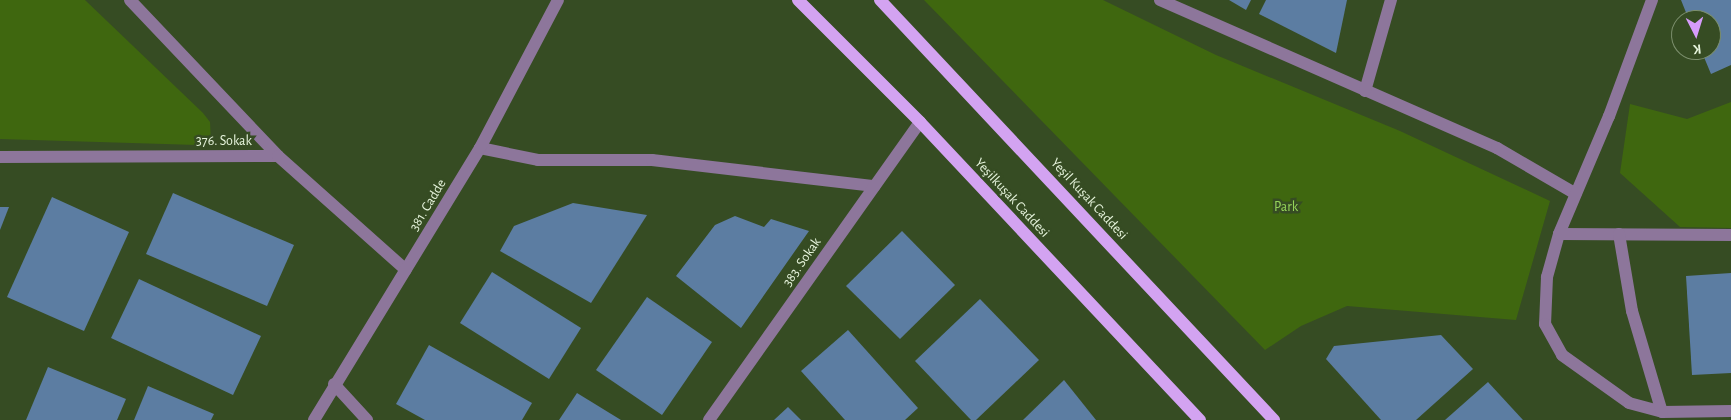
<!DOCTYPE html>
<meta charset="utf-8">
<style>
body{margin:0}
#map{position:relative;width:1731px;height:420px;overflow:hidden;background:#364c23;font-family:"Alegreya Sans",sans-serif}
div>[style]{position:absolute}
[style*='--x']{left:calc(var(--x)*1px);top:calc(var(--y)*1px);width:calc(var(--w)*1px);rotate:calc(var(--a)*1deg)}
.green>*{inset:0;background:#3f670f}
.building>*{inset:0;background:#5c7da2}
.minor>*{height:12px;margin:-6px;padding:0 6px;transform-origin:6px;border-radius:6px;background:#8d769b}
.major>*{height:12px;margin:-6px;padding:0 6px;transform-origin:6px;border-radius:6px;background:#d3a3f1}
span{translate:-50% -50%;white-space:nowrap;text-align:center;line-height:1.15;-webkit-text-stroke:5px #364c23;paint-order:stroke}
.street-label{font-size:14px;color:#e6f4dc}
.park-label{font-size:14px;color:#96d55a}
.north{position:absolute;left:1671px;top:10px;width:50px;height:50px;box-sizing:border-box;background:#364c23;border:1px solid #7c8f6d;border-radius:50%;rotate:175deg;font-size:14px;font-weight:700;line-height:20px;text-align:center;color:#e6f4dc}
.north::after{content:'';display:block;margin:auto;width:18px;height:22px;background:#d69bfa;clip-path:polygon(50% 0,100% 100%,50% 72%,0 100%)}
</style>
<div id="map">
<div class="green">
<i style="clip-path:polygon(0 0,85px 0,203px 113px,210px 122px,211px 142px,197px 145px,0 139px)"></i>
<i style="clip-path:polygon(924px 0,1103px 0,1216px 55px,1400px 131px,1550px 201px,1516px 320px,1347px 306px,1301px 326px,1265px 350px)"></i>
<i style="clip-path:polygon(1731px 102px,1731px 228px,1680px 227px,1620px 173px,1630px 104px,1687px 119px)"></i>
</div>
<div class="building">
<i style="clip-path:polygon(1229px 0,1251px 0,1246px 10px)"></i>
<i style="clip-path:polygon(1266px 0,1347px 0,1336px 53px,1259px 14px)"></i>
<i style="clip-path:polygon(1681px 0,1731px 0,1731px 65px,1711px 74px,1701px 50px,1711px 50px,1711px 20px,1689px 20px)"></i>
<i style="clip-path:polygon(173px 193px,294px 245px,267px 306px,146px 254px)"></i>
<i style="clip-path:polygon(52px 197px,129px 232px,84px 331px,7px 297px)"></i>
<i style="clip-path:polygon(573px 203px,647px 215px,591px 303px,500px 251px,514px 226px)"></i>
<i style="clip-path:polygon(0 207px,9px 207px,0 230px)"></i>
<i style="clip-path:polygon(735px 216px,764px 227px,771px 219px,809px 231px,741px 328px,676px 276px,715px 225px)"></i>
<i style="clip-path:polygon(902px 231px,955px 285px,900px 339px,846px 286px)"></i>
<i style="clip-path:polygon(492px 272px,581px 328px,549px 379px,460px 323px)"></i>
<i style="clip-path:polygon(1731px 273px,1731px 373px,1692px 375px,1686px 276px)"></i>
<i style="clip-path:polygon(139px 279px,261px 336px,233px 395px,111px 338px)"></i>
<i style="clip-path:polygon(647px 297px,712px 342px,662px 415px,596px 370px)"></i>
<i style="clip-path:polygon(980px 299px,1039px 360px,976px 420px,971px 420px,915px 361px)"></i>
<i style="clip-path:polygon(848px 330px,918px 408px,905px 420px,845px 420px,801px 371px)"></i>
<i style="clip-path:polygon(1441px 335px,1473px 369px,1416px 420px,1381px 420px,1326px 359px,1334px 346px)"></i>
<i style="clip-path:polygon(429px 345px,532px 403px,522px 420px,425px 420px,396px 404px)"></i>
<i style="clip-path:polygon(48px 367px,126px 399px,117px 420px,26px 420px)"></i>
<i style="clip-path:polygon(1064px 380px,1096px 420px,1023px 420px)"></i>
<i style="clip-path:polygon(1488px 382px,1523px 420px,1445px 420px)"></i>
<i style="clip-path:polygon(148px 386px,214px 414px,211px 420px,134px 420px)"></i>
<i style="clip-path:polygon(577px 393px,621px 420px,559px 420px)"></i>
<i style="clip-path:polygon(788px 407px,801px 420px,774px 420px)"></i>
</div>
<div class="minor">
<i style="--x:130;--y:0;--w:215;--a:46.5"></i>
<i style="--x:1160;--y:0;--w:368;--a:23.7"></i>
<i style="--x:1497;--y:148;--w:91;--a:30.2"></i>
<i style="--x:1652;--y:0;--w:124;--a:110.3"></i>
<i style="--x:1609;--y:116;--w:128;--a:113"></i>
<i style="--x:1559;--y:234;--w:45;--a:105.6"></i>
<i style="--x:1547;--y:277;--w:47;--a:92.4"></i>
<i style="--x:1545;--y:324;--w:35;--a:61"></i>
<i style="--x:1562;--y:355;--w:82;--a:35.6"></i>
<i style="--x:1629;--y:403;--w:34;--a:15"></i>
<i style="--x:1662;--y:412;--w:69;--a:-0.8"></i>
<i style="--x:1365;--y:91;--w:95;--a:-74.1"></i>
<i style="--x:480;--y:148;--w:59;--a:11.7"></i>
<i style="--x:538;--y:160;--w:114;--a:0"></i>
<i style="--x:652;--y:160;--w:224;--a:6.7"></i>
<i style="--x:0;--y:157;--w:278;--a:-0.2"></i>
<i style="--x:278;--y:156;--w:171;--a:41.7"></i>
<i style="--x:1559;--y:234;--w:172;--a:0.3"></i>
<i style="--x:1619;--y:234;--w:78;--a:80.4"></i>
<i style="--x:1632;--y:311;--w:105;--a:73.5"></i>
<i style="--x:334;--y:384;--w:49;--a:47.5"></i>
<i style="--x:314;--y:420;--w:319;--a:-58.6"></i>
<i style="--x:480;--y:148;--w:167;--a:-62.2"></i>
<i style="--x:709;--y:420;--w:365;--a:-54.7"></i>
</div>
<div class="major">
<i style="--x:798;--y:0;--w:173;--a:45"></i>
<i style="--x:920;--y:122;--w:409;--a:46.8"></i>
<i style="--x:880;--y:0;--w:576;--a:46.83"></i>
</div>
<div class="street-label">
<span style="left:224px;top:141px">376. Sokak</span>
<span style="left:1012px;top:198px;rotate:47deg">Yeşilkuşak Caddesi</span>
<span style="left:1089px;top:199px;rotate:47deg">Yeşil Kuşak Caddesi</span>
<span style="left:428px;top:205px;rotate:-59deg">381. Cadde</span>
<span style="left:802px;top:262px;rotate:-55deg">383. Sokak</span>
</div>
<div class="park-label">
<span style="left:1286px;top:207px">Park</span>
</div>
<div class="north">K</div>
</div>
